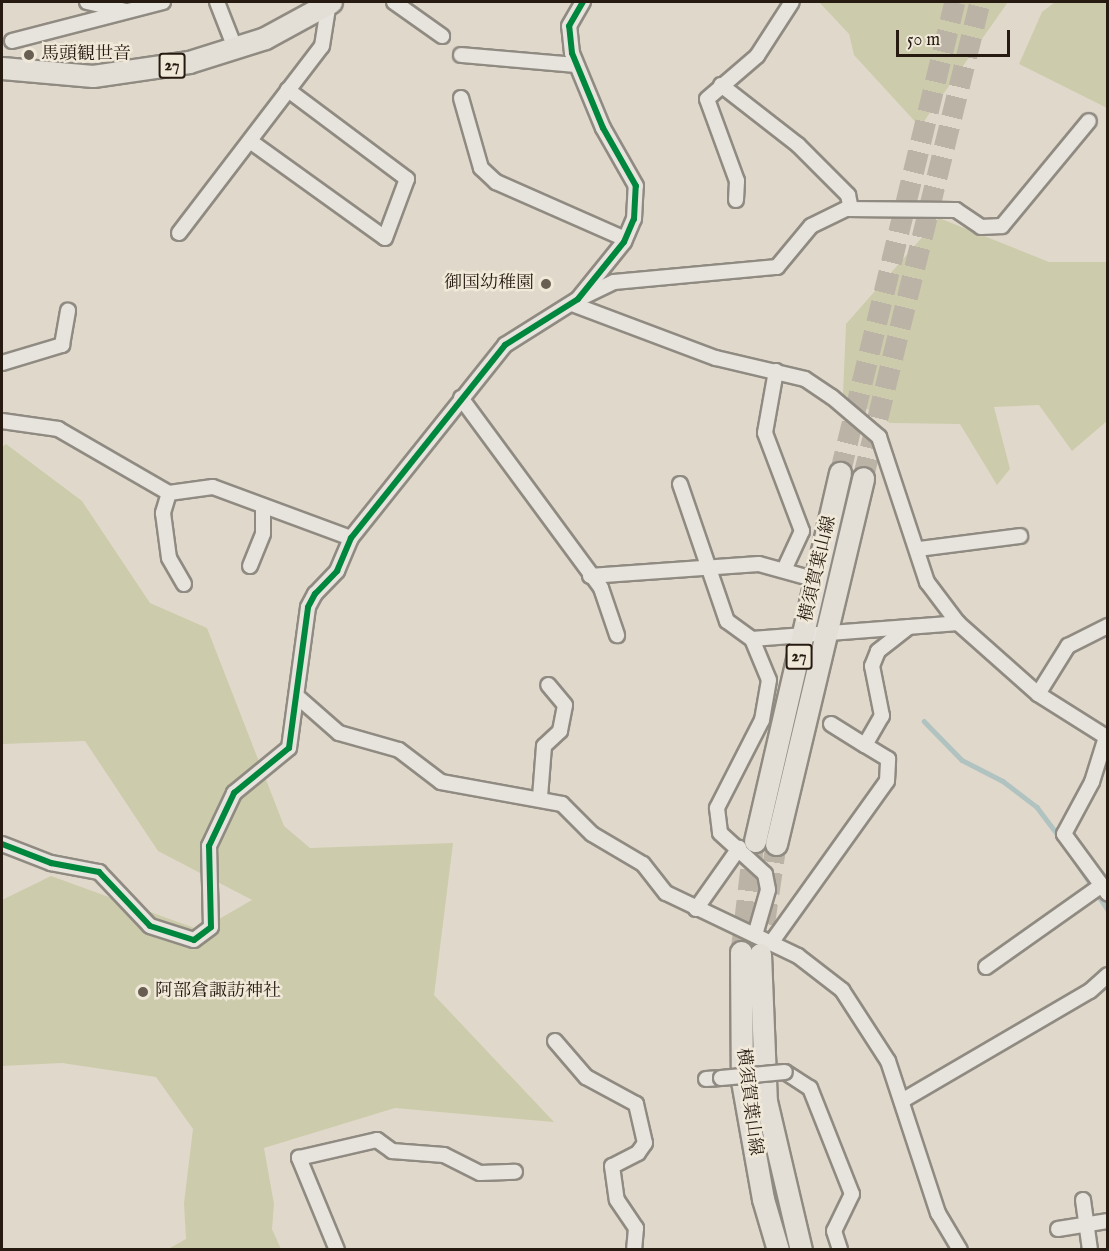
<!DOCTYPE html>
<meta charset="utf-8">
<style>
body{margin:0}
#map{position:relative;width:1109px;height:1251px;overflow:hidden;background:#e0d9cb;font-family:"IM FELL English","Noto Serif JP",serif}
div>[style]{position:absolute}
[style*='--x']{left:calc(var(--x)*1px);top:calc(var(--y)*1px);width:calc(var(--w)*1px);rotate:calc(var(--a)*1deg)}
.green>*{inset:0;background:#cccbab}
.stream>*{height:4.5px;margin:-2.25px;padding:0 2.25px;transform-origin:2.25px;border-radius:2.25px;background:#b0c3c0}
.primary-tunnel>*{height:21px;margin-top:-10.5px;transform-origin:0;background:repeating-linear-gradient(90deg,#bbb3a6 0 21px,transparent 0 31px)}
.roads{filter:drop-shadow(2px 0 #908b82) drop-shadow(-2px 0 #908b82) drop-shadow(0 2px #908b82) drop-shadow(0 -2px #908b82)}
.street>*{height:14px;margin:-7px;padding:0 7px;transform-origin:7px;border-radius:7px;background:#e7e3dd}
.primary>*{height:21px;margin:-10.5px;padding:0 10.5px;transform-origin:10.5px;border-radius:10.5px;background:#e3dfd7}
.bridges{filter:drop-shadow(2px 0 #908b82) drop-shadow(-2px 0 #908b82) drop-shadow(0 2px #908b82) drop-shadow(0 -2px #908b82)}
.street-bridge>*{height:14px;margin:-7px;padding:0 7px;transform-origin:7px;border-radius:7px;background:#e7e3dd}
.cycleway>*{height:6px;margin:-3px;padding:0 3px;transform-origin:3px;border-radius:3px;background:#00873e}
.dots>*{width:16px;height:16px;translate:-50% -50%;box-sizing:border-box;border:3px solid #f0e8d8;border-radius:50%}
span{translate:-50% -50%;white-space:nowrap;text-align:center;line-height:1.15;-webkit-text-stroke:5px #f0e8d8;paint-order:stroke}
.shield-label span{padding:2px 4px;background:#f0e8d8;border:2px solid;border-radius:4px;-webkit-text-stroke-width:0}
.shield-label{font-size:16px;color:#271b11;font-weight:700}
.poi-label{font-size:18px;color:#271b11}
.left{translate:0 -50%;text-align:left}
.right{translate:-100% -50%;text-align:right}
.street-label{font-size:18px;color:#271b11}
.frame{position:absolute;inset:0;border:3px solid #271b11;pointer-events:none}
.scale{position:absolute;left:896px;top:30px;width:114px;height:27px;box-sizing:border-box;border:3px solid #271b11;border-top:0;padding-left:8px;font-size:18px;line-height:21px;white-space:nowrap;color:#271b11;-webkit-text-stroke:4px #f0e8d8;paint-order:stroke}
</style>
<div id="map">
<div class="green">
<i style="clip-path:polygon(819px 2px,1008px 2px,920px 127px,854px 55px,849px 34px)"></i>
<i style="clip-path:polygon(1055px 2px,1107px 2px,1107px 108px,1019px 64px,1042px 12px)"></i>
<i style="clip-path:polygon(939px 218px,1049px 262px,1107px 262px,1107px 421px,1072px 451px,1039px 405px,994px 407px,1010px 469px,997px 485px,960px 424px,890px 423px,843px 394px,846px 324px)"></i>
<i style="clip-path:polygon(6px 444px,82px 501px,150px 603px,207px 628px,284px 826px,310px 848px,453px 843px,434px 995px,554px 1122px,395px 1108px,264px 1148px,274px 1204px,272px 1229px,281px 1249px,168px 1249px,186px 1239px,184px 1203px,193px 1129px,156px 1077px,62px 1063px,2px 1066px,2px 900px,51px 876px,200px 930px,252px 900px,158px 851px,85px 741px,2px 744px,2px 447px)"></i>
</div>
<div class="stream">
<i style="--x:924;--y:721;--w:54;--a:45.7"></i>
<i style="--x:962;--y:760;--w:46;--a:27.1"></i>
<i style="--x:1003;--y:781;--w:43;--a:37.4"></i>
<i style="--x:1037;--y:807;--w:40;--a:53"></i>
<i style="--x:1072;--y:856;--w:65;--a:56.3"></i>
</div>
<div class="primary-tunnel">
<i style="--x:840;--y:473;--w:485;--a:-76.3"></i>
<i style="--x:863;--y:478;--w:490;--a:-76.2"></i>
<i style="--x:741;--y:952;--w:111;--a:-83.3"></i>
<i style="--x:760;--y:954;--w:111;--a:-81.7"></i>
</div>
<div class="roads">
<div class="street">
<i style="--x:87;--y:2;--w:40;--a:13"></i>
<i style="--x:217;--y:2;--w:49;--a:68.6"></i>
<i style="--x:394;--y:2;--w:59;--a:35.3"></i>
<i style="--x:12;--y:41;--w:156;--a:-14.5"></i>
<i style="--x:461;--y:55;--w:114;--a:5"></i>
<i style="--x:721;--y:85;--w:98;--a:37.9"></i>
<i style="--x:798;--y:145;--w:71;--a:45"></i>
<i style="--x:848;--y:195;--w:14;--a:78"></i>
<i style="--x:461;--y:98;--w:73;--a:74.1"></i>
<i style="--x:481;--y:168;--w:21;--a:43"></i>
<i style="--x:496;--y:182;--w:141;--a:23.8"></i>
<i style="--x:250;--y:141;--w:166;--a:35.7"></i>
<i style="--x:385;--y:238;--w:63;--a:-69.6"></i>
<i style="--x:407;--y:179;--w:149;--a:-143.2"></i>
<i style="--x:736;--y:200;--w:19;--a:-87"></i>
<i style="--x:737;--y:181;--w:87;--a:-110.1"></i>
<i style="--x:707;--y:99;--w:66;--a:-40.7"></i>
<i style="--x:757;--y:56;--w:64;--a:-57.1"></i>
<i style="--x:179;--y:233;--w:235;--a:-52.6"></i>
<i style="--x:322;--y:46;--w:45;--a:-81"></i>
<i style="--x:583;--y:297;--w:34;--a:-26"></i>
<i style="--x:614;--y:282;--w:164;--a:-5.3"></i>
<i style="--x:777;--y:267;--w:53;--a:-50.3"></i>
<i style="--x:811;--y:226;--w:39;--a:-26"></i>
<i style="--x:846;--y:209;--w:110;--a:0.5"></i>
<i style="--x:956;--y:210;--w:30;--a:34"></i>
<i style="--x:981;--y:227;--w:21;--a:-3"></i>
<i style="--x:1002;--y:226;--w:136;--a:-50.4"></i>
<i style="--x:572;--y:304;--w:154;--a:20.6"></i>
<i style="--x:716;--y:358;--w:91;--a:13.3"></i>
<i style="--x:805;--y:379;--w:32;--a:34"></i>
<i style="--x:832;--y:397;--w:62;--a:40.4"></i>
<i style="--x:879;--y:437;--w:153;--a:71.7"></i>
<i style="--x:927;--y:582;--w:51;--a:52.9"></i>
<i style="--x:958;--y:623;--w:107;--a:41.6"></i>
<i style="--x:1038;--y:694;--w:83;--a:32.2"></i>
<i style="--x:2;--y:363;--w:63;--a:-16.7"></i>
<i style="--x:62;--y:345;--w:35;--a:-80"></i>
<i style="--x:776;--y:371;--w:63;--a:100.1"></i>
<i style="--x:765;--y:433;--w:105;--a:69.3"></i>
<i style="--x:802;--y:531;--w:43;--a:114.8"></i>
<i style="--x:461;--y:398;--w:236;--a:53.6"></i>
<i style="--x:601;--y:588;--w:50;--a:71.2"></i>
<i style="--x:2;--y:421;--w:57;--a:8.1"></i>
<i style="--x:58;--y:429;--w:128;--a:30"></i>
<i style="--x:169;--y:493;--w:44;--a:-7.8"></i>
<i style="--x:213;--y:487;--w:147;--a:20.3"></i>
<i style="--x:680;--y:484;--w:145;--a:71.1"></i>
<i style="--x:727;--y:621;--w:31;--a:36"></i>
<i style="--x:752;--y:639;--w:44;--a:67.5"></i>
<i style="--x:769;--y:680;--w:41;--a:99.9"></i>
<i style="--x:762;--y:720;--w:99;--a:117.1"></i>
<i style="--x:717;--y:808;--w:25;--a:83"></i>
<i style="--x:720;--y:833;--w:61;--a:42.3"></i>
<i style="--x:765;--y:874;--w:16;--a:79"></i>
<i style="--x:768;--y:890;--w:47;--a:106.1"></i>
<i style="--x:169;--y:493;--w:21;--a:107"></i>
<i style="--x:163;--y:513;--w:45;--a:82.4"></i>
<i style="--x:169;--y:558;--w:30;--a:60"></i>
<i style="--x:919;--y:549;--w:102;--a:-7.3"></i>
<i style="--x:250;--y:566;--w:35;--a:-68"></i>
<i style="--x:263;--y:533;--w:27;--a:-90"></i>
<i style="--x:590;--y:576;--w:169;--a:-4.1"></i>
<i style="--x:759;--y:564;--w:60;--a:15.4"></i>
<i style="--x:752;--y:639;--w:207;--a:-4.4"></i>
<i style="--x:1038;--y:694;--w:57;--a:-58"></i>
<i style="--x:1068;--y:646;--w:45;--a:-26.6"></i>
<i style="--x:299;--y:698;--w:53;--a:41.2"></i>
<i style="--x:339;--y:733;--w:62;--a:15.8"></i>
<i style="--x:399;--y:750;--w:53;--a:37.3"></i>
<i style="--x:441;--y:782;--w:123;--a:10.3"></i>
<i style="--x:562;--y:804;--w:42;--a:45"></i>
<i style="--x:592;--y:834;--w:59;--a:30.5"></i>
<i style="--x:643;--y:864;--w:37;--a:52"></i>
<i style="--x:666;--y:893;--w:146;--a:25.5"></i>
<i style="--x:798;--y:956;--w:56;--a:37.7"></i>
<i style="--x:842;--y:990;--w:85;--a:57.1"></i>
<i style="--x:888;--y:1061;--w:160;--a:71.8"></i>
<i style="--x:938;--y:1213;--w:43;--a:59.3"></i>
<i style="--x:831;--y:724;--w:40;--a:32"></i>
<i style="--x:865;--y:745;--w:34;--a:-60"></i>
<i style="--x:882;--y:716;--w:51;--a:-101.3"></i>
<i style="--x:872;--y:666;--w:16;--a:-68"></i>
<i style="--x:878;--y:651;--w:39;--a:-38"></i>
<i style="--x:1106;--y:737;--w:47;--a:107.3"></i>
<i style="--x:1092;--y:782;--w:59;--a:118.3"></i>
<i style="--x:1064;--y:834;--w:74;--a:53.7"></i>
<i style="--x:540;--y:797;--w:51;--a:-85.5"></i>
<i style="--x:544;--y:746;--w:22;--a:-43"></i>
<i style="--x:560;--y:731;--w:26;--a:-79"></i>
<i style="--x:565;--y:705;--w:26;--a:-130"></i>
<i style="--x:2;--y:844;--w:53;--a:21.2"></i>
<i style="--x:51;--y:863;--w:49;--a:10.6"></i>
<i style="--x:99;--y:872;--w:74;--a:46.6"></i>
<i style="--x:150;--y:926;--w:46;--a:17.7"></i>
<i style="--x:194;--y:940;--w:21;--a:-37"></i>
<i style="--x:211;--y:927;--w:81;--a:-91.4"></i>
<i style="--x:209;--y:846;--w:59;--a:-64.7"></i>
<i style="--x:234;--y:793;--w:71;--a:-39.3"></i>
<i style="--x:289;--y:748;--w:142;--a:-82.3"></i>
<i style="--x:308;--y:607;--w:15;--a:-62"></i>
<i style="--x:315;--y:594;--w:32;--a:-46"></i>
<i style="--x:337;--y:571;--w:36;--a:-67"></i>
<i style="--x:351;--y:538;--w:247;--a:-51.4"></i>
<i style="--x:505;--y:345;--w:86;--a:-32.2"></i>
<i style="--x:578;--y:299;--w:73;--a:-51.1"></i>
<i style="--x:624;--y:242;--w:25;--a:-67"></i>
<i style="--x:634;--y:219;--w:33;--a:-87"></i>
<i style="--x:636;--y:186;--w:67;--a:-119.6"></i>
<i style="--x:603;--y:128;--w:81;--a:-112.5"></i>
<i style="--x:572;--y:53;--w:27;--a:-96"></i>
<i style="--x:569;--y:26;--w:28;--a:-60"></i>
<i style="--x:696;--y:909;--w:75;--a:-54.8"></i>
<i style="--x:771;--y:943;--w:199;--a:-54.4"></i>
<i style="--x:887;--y:781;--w:22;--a:-87"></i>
<i style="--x:888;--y:759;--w:27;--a:-149"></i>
<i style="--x:986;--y:967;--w:142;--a:-35.3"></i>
<i style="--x:555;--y:1041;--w:48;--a:49.3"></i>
<i style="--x:586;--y:1077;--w:57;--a:28.4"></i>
<i style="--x:636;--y:1104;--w:40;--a:77"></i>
<i style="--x:645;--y:1143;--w:12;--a:125"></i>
<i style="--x:638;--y:1153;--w:29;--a:153"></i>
<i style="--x:612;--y:1166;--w:34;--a:82"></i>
<i style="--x:617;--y:1200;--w:34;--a:56"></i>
<i style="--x:636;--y:1228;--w:22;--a:95"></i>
<i style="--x:785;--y:1072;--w:30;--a:33"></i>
<i style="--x:810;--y:1088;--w:114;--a:68.4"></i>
<i style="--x:852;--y:1194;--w:41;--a:115.9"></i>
<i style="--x:834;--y:1231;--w:20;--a:72"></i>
<i style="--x:706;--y:1079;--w:15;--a:-4"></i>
<i style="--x:905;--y:1099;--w:214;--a:-30.3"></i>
<i style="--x:1090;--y:991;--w:24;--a:-42"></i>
<i style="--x:1083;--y:1200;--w:50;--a:82"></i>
<i style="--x:1058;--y:1229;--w:51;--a:-9.1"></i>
<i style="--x:337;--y:1250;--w:100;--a:-112.4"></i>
<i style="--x:299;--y:1158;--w:80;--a:-13"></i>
<i style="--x:377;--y:1140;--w:19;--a:36"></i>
<i style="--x:392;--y:1151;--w:52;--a:4.4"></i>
<i style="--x:444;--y:1155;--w:40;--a:26.6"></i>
<i style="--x:480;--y:1173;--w:35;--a:-2"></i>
</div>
<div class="primary">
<i style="--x:2;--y:68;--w:91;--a:5"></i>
<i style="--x:93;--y:76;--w:97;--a:-8.3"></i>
<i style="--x:189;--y:62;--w:80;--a:-17.5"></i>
<i style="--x:265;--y:38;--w:75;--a:-28.6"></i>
<i style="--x:755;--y:841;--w:378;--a:-77"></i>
<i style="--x:776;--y:844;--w:376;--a:-76.6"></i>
<i style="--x:741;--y:952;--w:129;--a:89.6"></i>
<i style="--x:742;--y:1081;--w:120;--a:79.9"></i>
<i style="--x:763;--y:1199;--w:53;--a:73.6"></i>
<i style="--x:760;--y:954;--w:147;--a:87.7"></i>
<i style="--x:766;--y:1101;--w:153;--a:76.8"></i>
</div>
</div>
<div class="bridges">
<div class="street-bridge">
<i style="--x:721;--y:1078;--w:64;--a:-5.4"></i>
</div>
</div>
<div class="cycleway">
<i style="--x:2;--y:844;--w:53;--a:21.2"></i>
<i style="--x:51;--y:863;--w:49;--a:10.6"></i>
<i style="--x:99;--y:872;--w:74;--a:46.6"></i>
<i style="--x:150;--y:926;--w:46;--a:17.7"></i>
<i style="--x:194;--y:940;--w:21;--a:-37"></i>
<i style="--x:211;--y:927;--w:81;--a:-91.4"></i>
<i style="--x:209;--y:846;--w:59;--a:-64.7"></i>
<i style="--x:234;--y:793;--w:71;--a:-39.3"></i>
<i style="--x:289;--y:748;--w:142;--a:-82.3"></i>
<i style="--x:308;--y:607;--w:15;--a:-62"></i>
<i style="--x:315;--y:594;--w:32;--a:-46"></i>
<i style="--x:337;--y:571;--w:36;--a:-67"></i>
<i style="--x:351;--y:538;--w:247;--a:-51.4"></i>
<i style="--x:505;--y:345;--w:86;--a:-32.2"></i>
<i style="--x:578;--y:299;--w:73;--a:-51.1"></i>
<i style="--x:624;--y:242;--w:25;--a:-67"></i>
<i style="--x:634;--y:219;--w:33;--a:-87"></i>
<i style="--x:636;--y:186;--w:67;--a:-119.6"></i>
<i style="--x:603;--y:128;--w:81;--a:-112.5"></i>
<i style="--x:572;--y:53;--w:27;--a:-96"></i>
<i style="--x:569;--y:26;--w:28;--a:-60"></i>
</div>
<div class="dots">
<i style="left:29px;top:55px;background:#685e52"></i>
<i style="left:546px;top:284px;background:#685e52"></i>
<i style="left:143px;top:992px;background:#685e52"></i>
</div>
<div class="shield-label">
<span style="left:172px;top:66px">27</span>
<span style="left:799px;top:657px">27</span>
</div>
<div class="poi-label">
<span class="left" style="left:41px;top:55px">馬頭観世音</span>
<span class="right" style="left:534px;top:284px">御国幼稚園</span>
<span class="left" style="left:155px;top:992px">阿部倉諏訪神社</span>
</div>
<div class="street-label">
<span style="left:819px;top:569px;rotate:-77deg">横須賀葉山線</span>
<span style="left:748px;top:1102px;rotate:83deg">横須賀葉山線</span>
</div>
<div class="frame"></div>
<div class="scale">50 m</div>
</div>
